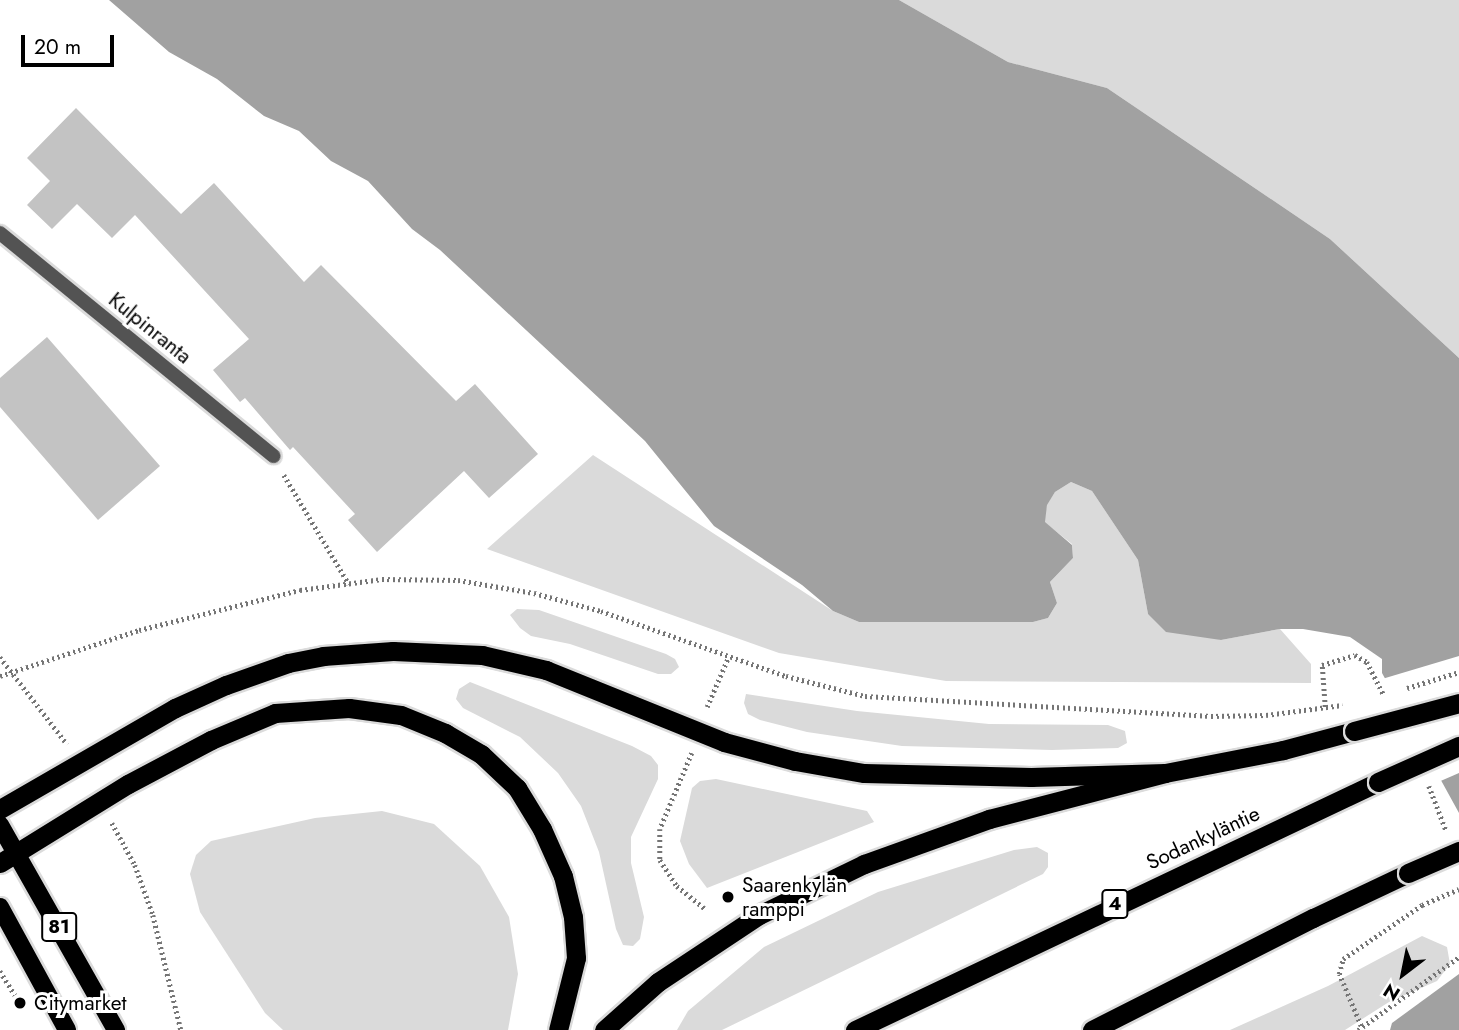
<!DOCTYPE html>
<meta charset="utf-8">
<style>
body{margin:0}
#map{position:relative;width:1459px;height:1030px;overflow:hidden;background:#fff;font-family:Jost,sans-serif}
div>[style]{position:absolute}
[style*='--x']{left:calc(var(--x)*1px);top:calc(var(--y)*1px);width:calc(var(--w)*1px);rotate:calc(var(--a)*1deg)}
.green>*{inset:0;background:#dadada}
.water>*{inset:0;background:#a1a1a1}
.pier>*{inset:0;background:#fff}
.building>*{inset:0;background:#c3c3c3}
.path>*{height:4.5px;margin-top:-2.25px;transform-origin:0;background:repeating-linear-gradient(90deg,#757575 0 2px,transparent 0 5.5px)}
.roads{filter:drop-shadow(2px 0 #dbdbdb) drop-shadow(-2px 0 #dbdbdb) drop-shadow(0 2px #dbdbdb) drop-shadow(0 -2px #dbdbdb)}
.minor>*{height:14px;margin:-7px;padding:0 7px;transform-origin:7px;border-radius:7px;background:#535353}
.primary>*{height:18px;margin:-9px;padding:0 9px;transform-origin:9px;border-radius:9px;background:#000}
.trunk>*{height:19px;margin:-9.5px;padding:0 9.5px;transform-origin:9.5px;border-radius:9.5px;background:#000}
.path-bridge>*{height:4.5px;margin-top:-2.25px;transform-origin:0;background:repeating-linear-gradient(90deg,#757575 0 2px,transparent 0 5.5px)}
.bridges{filter:drop-shadow(2px 0 #dbdbdb) drop-shadow(-2px 0 #dbdbdb) drop-shadow(0 2px #dbdbdb) drop-shadow(0 -2px #dbdbdb)}
.trunk-bridge>*{height:19px;margin:-9.5px;padding:0 9.5px;transform-origin:9.5px;border-radius:9.5px;background:#000}
.dots>*{width:19px;height:19px;translate:-50% -50%;box-sizing:border-box;border:4px solid #fff;border-radius:50%}
span{translate:-50% -50%;white-space:nowrap;text-align:center;line-height:1.15;-webkit-text-stroke:6px #fff;paint-order:stroke}
.shield-label span{padding:2px 5px;background:#fff;border:2px solid;border-radius:5px;-webkit-text-stroke-width:0}
.shield-label{font-size:19px;color:#000;font-weight:700}
.street-label{font-size:21px;color:#000}
.poi-label{font-size:21px;color:#000}
.left{translate:0 -50%;text-align:left}
.north{position:absolute;left:1368px;top:939px;width:70px;height:70px;-webkit-text-stroke:5px #fff;paint-order:stroke;rotate:212deg;font-size:19px;font-weight:700;line-height:28px;text-align:center;color:#000}
.north::after{content:'';display:block;margin:auto;width:24px;height:32px;background:#000;clip-path:polygon(50% 0,100% 100%,50% 72%,0 100%)}
.scale{position:absolute;left:21px;top:35px;width:93px;height:32px;box-sizing:border-box;border:4px solid #000;border-top:0;padding-left:9px;font-size:21px;line-height:24px;white-space:nowrap;color:#000;-webkit-text-stroke:5px #fff;paint-order:stroke}
</style>
<div id="map">
<div class="green">
<i style="clip-path:polygon(899px 0,1459px 0,1459px 358px,1330px 239px,1107px 88px,1008px 62px)"></i>
<i style="clip-path:polygon(593px 455px,833px 611px,859px 622px,1033px 622px,1048px 618px,1057px 603px,1050px 582px,1073px 558px,1072px 544px,1044px 522px,1047px 504px,1055px 492px,1071px 482px,1092px 491px,1138px 560px,1148px 614px,1221px 640px,1280px 629px,1311px 664px,1311px 683px,946px 681px,779px 653px,487px 549px)"></i>
<i style="clip-path:polygon(517px 609px,539px 610px,666px 654px,675px 659px,679px 667px,671px 674px,658px 674px,570px 644px,531px 636px,520px 628px,510px 615px)"></i>
<i style="clip-path:polygon(470px 682px,632px 746px,651px 756px,658px 765px,658px 779px,631px 837px,631px 863px,644px 917px,640px 939px,633px 946px,623px 945px,616px 929px,599px 852px,581px 806px,558px 773px,520px 737px,463px 708px,456px 699px,459px 689px)"></i>
<i style="clip-path:polygon(746px 694px,857px 711px,989px 724px,1108px 725px,1125px 731px,1127px 743px,1118px 748px,1052px 750px,902px 746px,807px 732px,760px 720px,748px 714px,744px 703px)"></i>
<i style="clip-path:polygon(716px 779px,867px 811px,874px 822px,707px 888px,689px 864px,680px 841px,692px 788px,700px 781px)"></i>
<i style="clip-path:polygon(382px 811px,434px 824px,480px 866px,509px 917px,518px 974px,508px 1030px,283px 1030px,265px 1013px,200px 912px,190px 874px,196px 855px,211px 841px,315px 818px)"></i>
<i style="clip-path:polygon(1037px 847px,1048px 853px,1048px 867px,1043px 874px,722px 1030px,677px 1030px,688px 1011px,764px 947px,878px 892px,1014px 850px)"></i>
<i style="clip-path:polygon(1422px 936px,1447px 947px,1450px 964px,1437px 981px,1389px 1002px,1345px 1030px,1230px 1030px,1328px 986px)"></i>
</div>
<div class="water">
<i style="clip-path:polygon(109px 0,899px 0,1008px 62px,1107px 88px,1330px 239px,1459px 358px,1459px 813px,1382px 673px,1382px 659px,1350px 637px,1303px 629px,1280px 629px,1221px 640px,1166px 632px,1148px 614px,1138px 560px,1092px 491px,1071px 482px,1055px 492px,1047px 505px,1045px 522px,1072px 545px,1073px 558px,1050px 582px,1057px 603px,1048px 618px,1033px 622px,859px 622px,833px 611px,802px 585px,714px 526px,645px 441px,440px 250px,412px 229px,368px 181px,331px 161px,299px 131px,264px 116px,217px 79px,169px 52px)"></i>
<i style="clip-path:polygon(1459px 974px,1459px 1030px,1390px 1030px,1392px 1023px)"></i>
</div>
<div class="pier">
<i style="clip-path:polygon(1459px 656px,1459px 773px,1436px 783px,1382px 679px)"></i>
</div>
<div class="building">
<i style="clip-path:polygon(76px 108px,181px 214px,214px 183px,304px 282px,321px 265px,456px 401px,475px 384px,538px 454px,489px 498px,464px 471px,377px 552px,348px 520px,355px 514px,293px 447px,290px 450px,245px 398px,240px 402px,213px 370px,249px 339px,135px 215px,112px 238px,77px 204px,52px 229px,27px 205px,50px 181px,27px 158px)"></i>
<i style="clip-path:polygon(47px 337px,160px 466px,98px 520px,0 407px,0 378px)"></i>
</div>
<div class="path">
<i style="--x:284;--y:475;--w:127;--a:59.2"></i>
<i style="--x:0;--y:657;--w:110;--a:52.4"></i>
<i style="--x:0;--y:676;--w:146;--a:-18.3"></i>
<i style="--x:139;--y:630;--w:166;--a:-14"></i>
<i style="--x:300;--y:590;--w:83;--a:-7.6"></i>
<i style="--x:382;--y:579;--w:76;--a:0.8"></i>
<i style="--x:458;--y:580;--w:77;--a:9.7"></i>
<i style="--x:534;--y:593;--w:69;--a:15"></i>
<i style="--x:601;--y:611;--w:196;--a:19.4"></i>
<i style="--x:786;--y:676;--w:81;--a:14.2"></i>
<i style="--x:865;--y:696;--w:347;--a:3.3"></i>
<i style="--x:1211;--y:716;--w:55;--a:-1"></i>
<i style="--x:1266;--y:715;--w:77;--a:-7.5"></i>
<i style="--x:707;--y:707;--w:53;--a:-66.8"></i>
<i style="--x:1325;--y:707;--w:42;--a:-94.1"></i>
<i style="--x:1322;--y:665;--w:34;--a:-17"></i>
<i style="--x:1355;--y:655;--w:14;--a:30"></i>
<i style="--x:1367;--y:662;--w:38;--a:63"></i>
<i style="--x:692;--y:753;--w:82;--a:112.8"></i>
<i style="--x:660;--y:829;--w:31;--a:90"></i>
<i style="--x:660;--y:860;--w:31;--a:57"></i>
<i style="--x:677;--y:886;--w:36;--a:39"></i>
<i style="--x:1429;--y:786;--w:47;--a:68.9"></i>
<i style="--x:112;--y:823;--w:48;--a:61.3"></i>
<i style="--x:135;--y:865;--w:53;--a:70.2"></i>
<i style="--x:153;--y:915;--w:118;--a:76.3"></i>
<i style="--x:0;--y:971;--w:38;--a:58"></i>
<i style="--x:1361;--y:1026;--w:56;--a:-112.9"></i>
<i style="--x:1339;--y:974;--w:16;--a:-75"></i>
<i style="--x:1343;--y:959;--w:96;--a:-34.4"></i>
<i style="--x:1422;--y:905;--w:40;--a:-23.4"></i>
<i style="--x:1358;--y:1030;--w:125;--a:-35.9"></i>
</div>
<div class="roads">
<div class="minor">
<i style="--x:0;--y:233;--w:353;--a:39.2"></i>
</div>
<div class="primary">
<i style="--x:0;--y:825;--w:236;--a:60.5"></i>
<i style="--x:0;--y:907;--w:140;--a:61.4"></i>
</div>
<div class="trunk">
<i style="--x:0;--y:809;--w:202;--a:-30"></i>
<i style="--x:175;--y:708;--w:56;--a:-24.3"></i>
<i style="--x:226;--y:685;--w:66;--a:-19.5"></i>
<i style="--x:288;--y:663;--w:36;--a:-11"></i>
<i style="--x:323;--y:656;--w:70;--a:-4.1"></i>
<i style="--x:393;--y:651;--w:89;--a:2.6"></i>
<i style="--x:482;--y:655;--w:66;--a:13.2"></i>
<i style="--x:546;--y:670;--w:192;--a:22"></i>
<i style="--x:724;--y:742;--w:73;--a:15"></i>
<i style="--x:795;--y:761;--w:70;--a:9.9"></i>
<i style="--x:864;--y:773;--w:167;--a:1.4"></i>
<i style="--x:1031;--y:777;--w:134;--a:-1.7"></i>
<i style="--x:0;--y:863;--w:150;--a:-31.7"></i>
<i style="--x:128;--y:784;--w:94;--a:-27.9"></i>
<i style="--x:211;--y:740;--w:69;--a:-22.9"></i>
<i style="--x:275;--y:713;--w:74;--a:-3.9"></i>
<i style="--x:349;--y:708;--w:52;--a:7.7"></i>
<i style="--x:401;--y:715;--w:48;--a:22.2"></i>
<i style="--x:445;--y:733;--w:42;--a:30.3"></i>
<i style="--x:481;--y:754;--w:50;--a:43.4"></i>
<i style="--x:517;--y:788;--w:48;--a:58.6"></i>
<i style="--x:542;--y:829;--w:51;--a:65.9"></i>
<i style="--x:563;--y:876;--w:42;--a:76.3"></i>
<i style="--x:573;--y:917;--w:41;--a:85.8"></i>
<i style="--x:576;--y:958;--w:74;--a:104"></i>
<i style="--x:604;--y:1030;--w:72;--a:-41.6"></i>
<i style="--x:658;--y:982;--w:121;--a:-33.6"></i>
<i style="--x:759;--y:915;--w:117;--a:-25.9"></i>
<i style="--x:864;--y:864;--w:133;--a:-19.8"></i>
<i style="--x:989;--y:819;--w:182;--a:-14.6"></i>
<i style="--x:1165;--y:773;--w:120;--a:-11"></i>
<i style="--x:1283;--y:750;--w:73;--a:-15"></i>
<i style="--x:855;--y:1030;--w:579;--a:-25.37"></i>
<i style="--x:1092;--y:1030;--w:248;--a:-26.9"></i>
<i style="--x:1313;--y:918;--w:105;--a:-25.3"></i>
</div>
</div>
<div class="path-bridge">
<i style="--x:1407;--y:688;--w:54;--a:-17.1"></i>
</div>
<div class="bridges">
<div class="trunk-bridge">
<i style="--x:1354;--y:731;--w:109;--a:-14.9"></i>
<i style="--x:1378;--y:782;--w:89;--a:-24"></i>
<i style="--x:1408;--y:873;--w:56;--a:-23.3"></i>
</div>
</div>
<div class="dots">
<i style="left:728px;top:897px;background:#000"></i>
<i style="left:20px;top:1003px;background:#000"></i>
</div>
<div class="shield-label">
<span style="left:1115px;top:904px">4</span>
<span style="left:59px;top:927px">81</span>
</div>
<div class="street-label">
<span style="left:150px;top:328px;rotate:39deg">Kulpinranta</span>
<span style="left:1203px;top:838px;rotate:-25deg">Sodankyläntie</span>
</div>
<div class="poi-label">
<span class="left" style="left:742px;top:897px">Saarenkylän<br>ramppi</span>
<span class="left" style="left:34px;top:1003px">Citymarket</span>
</div>
<div class="north">N</div>
<div class="scale">20 m</div>
</div>
